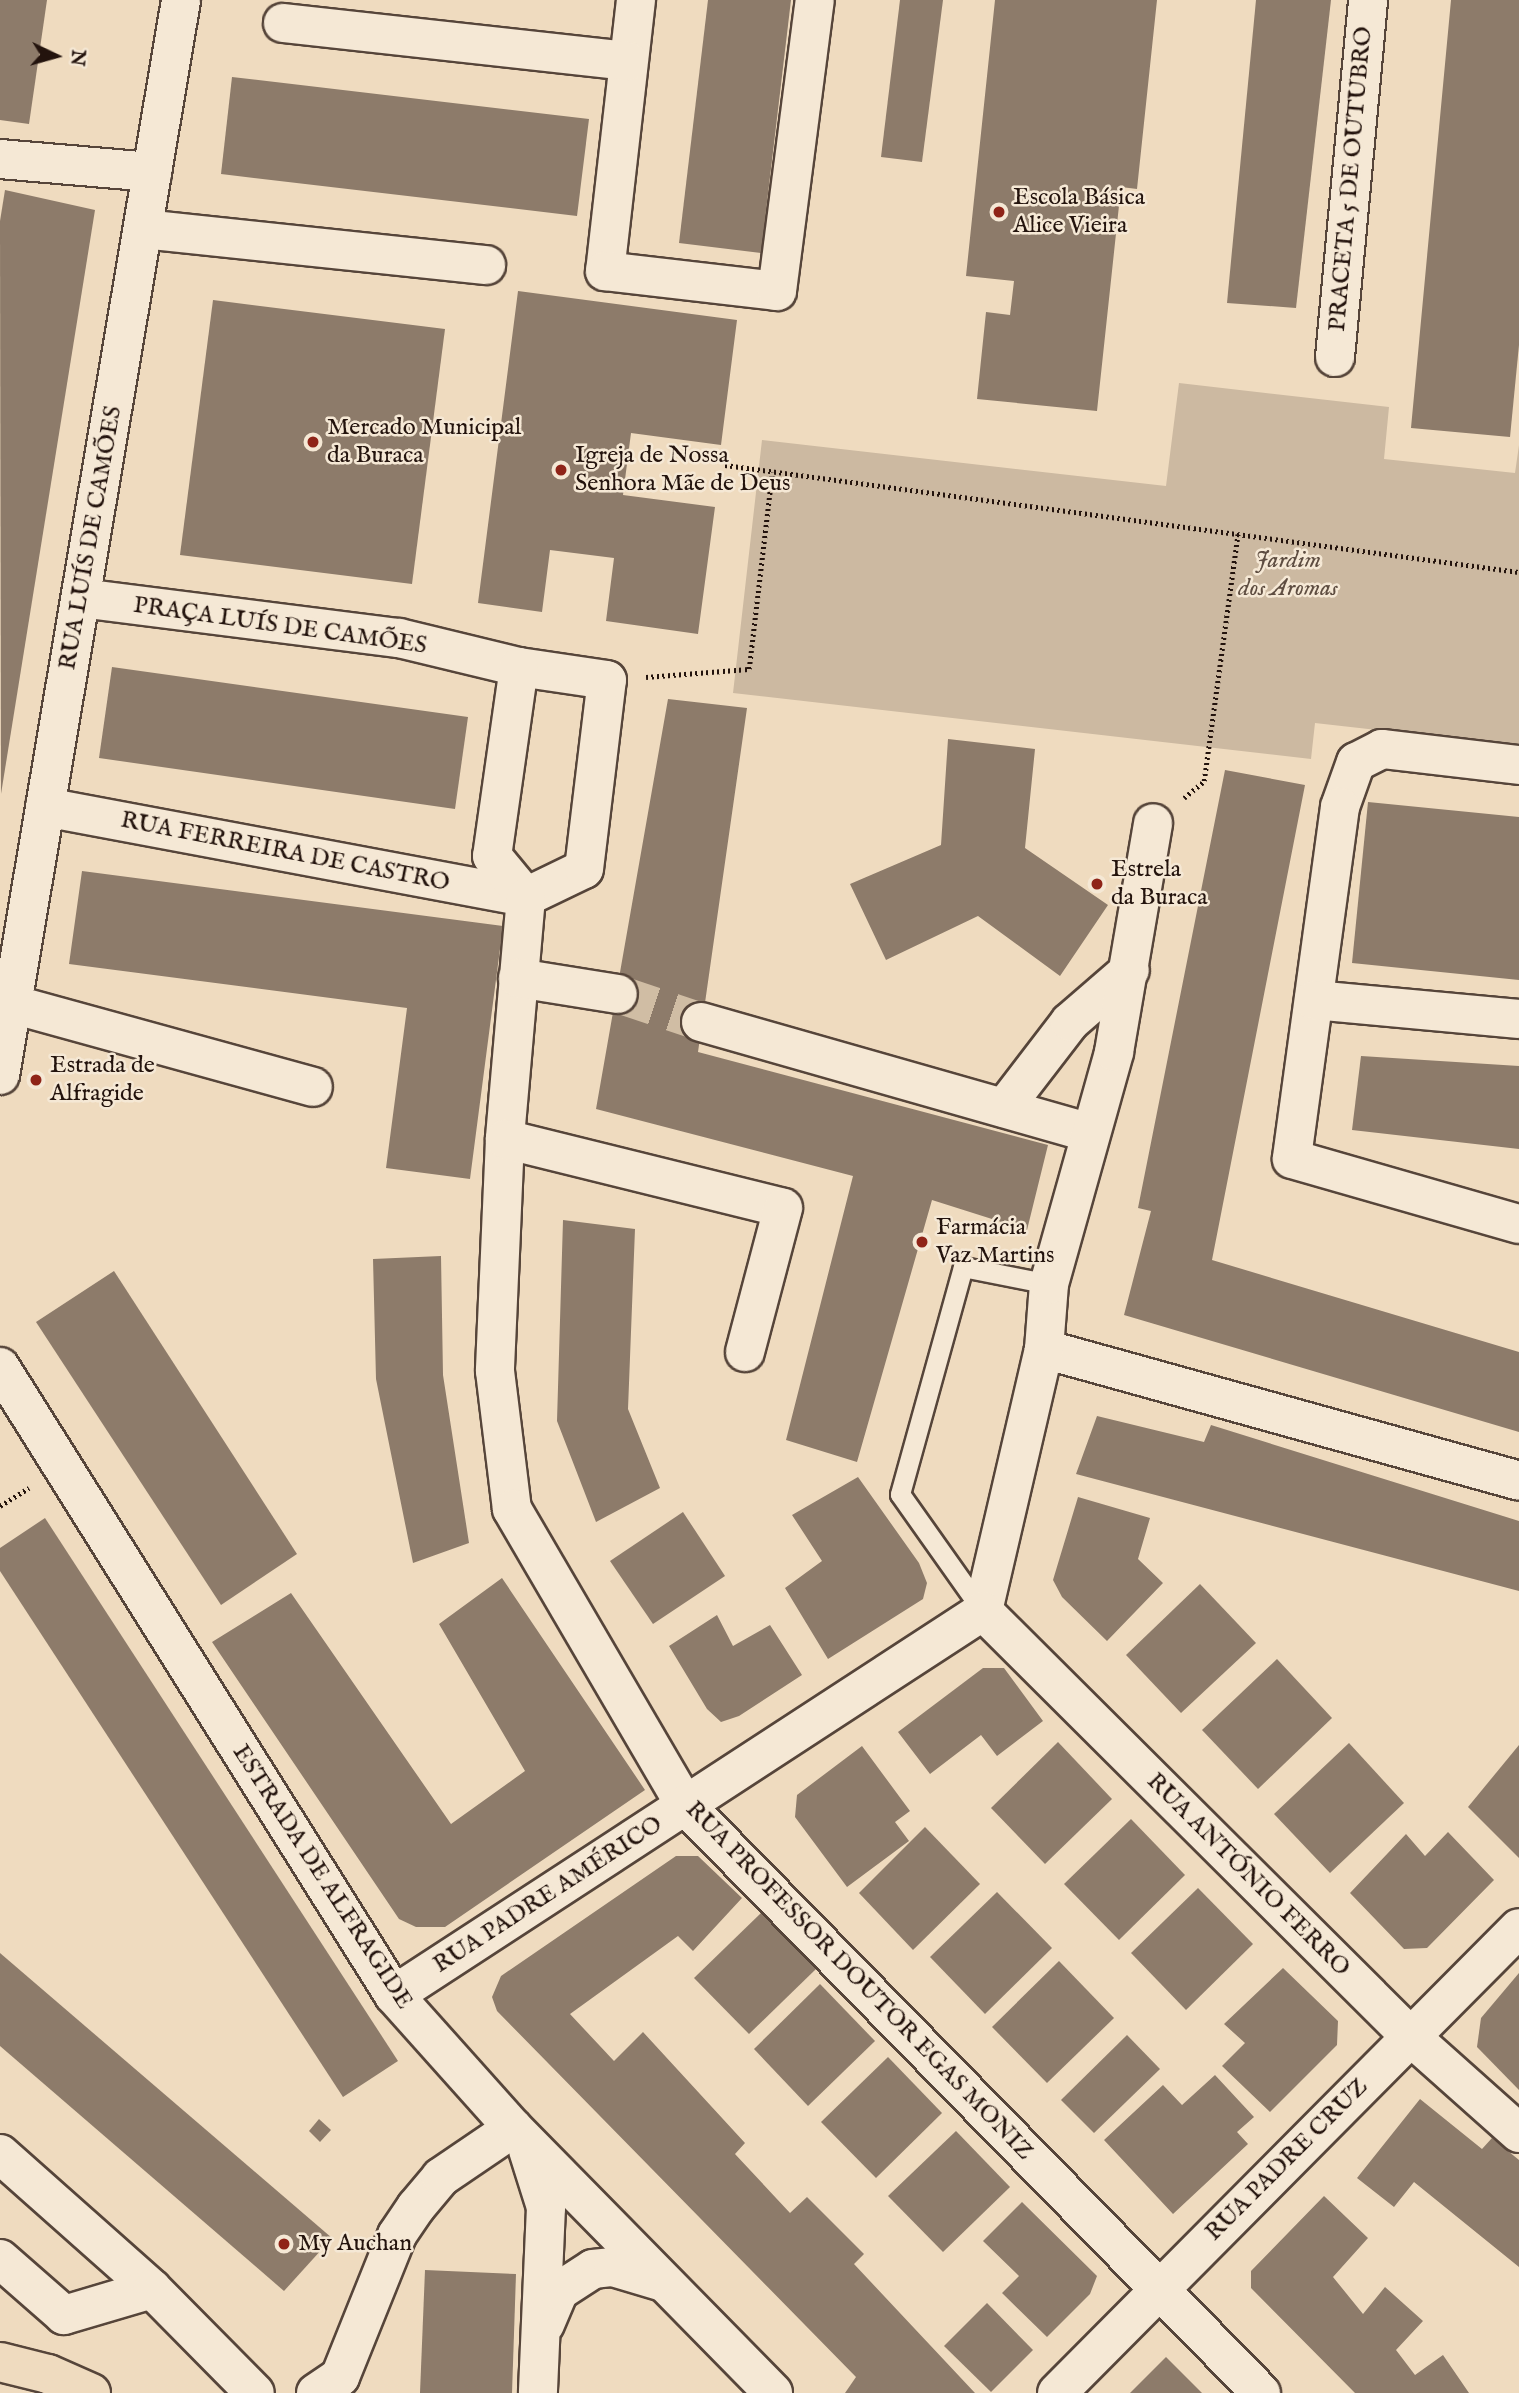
<!DOCTYPE html>
<meta charset="utf-8">
<style>
body{margin:0}
#map{position:relative;width:1519px;height:2393px;overflow:hidden;background:#efdbbf;font-family:"IM FELL English",serif}
div>[style]{position:absolute}
[style*='--x']{left:calc(var(--x)*1px);top:calc(var(--y)*1px);width:calc(var(--w)*1px);rotate:calc(var(--a)*1deg)}
.green>*{inset:0;background:#ccb9a1}
.building>*{inset:0;background:#8d7b6a}
.street-tunnel>*{height:38px;margin-top:-19px;transform-origin:0;background:repeating-linear-gradient(90deg,#d0bda4 0 38px,transparent 0 57px)}
.path>*{height:4.5px;margin-top:-2.25px;transform-origin:0;background:repeating-linear-gradient(90deg,#23130d 0 2px,transparent 0 5.5px)}
.roads{filter:drop-shadow(2px 0 #56453a) drop-shadow(-2px 0 #56453a) drop-shadow(0 2px #56453a) drop-shadow(0 -2px #56453a)}
.lane>*{height:19px;margin:-9.5px;padding:0 9.5px;transform-origin:9.5px;border-radius:9.5px;background:#f5e8d5}
.street>*{height:38px;margin:-19px;padding:0 19px;transform-origin:19px;border-radius:19px;background:#f5e8d5}
.secondary>*{height:38px;margin:-19px;padding:0 19px;transform-origin:19px;border-radius:19px;background:#f5e8d5}
.highway>*{height:38px;margin:-19px;padding:0 19px;transform-origin:19px;border-radius:19px;background:#efdbbf}
.dots>*{width:19px;height:19px;translate:-50% -50%;box-sizing:border-box;border:4px solid #f5e8d5;border-radius:50%}
span{translate:-50% -50%;white-space:nowrap;text-align:center;line-height:1.15;-webkit-text-stroke:5px #f5e8d5;paint-order:stroke}
.street-label{font-size:24px;color:#23130d}
.poi-label{font-size:24px;color:#23130d}
.left{translate:0 -50%;text-align:left}
.park-label{font-size:24px;color:#5e4d41;font-style:italic}
.north{position:absolute;left:21px;top:21px;width:70px;height:70px;-webkit-text-stroke:5px #f5e8d5;paint-order:stroke;rotate:95deg;font-size:19px;font-weight:700;line-height:28px;text-align:center;color:#23130d}
.north::after{content:'';display:block;margin:auto;width:24px;height:32px;background:#23130d;clip-path:polygon(50% 0,100% 100%,50% 72%,0 100%)}
</style>
<div id="map">
<div class="green">
<i style="clip-path:polygon(1179px 383px,1389px 407px,1384px 459px,1515px 473px,1519px 445px,1519px 746px,1315px 723px,1311px 759px,733px 693px,762px 440px,1166px 486px)"></i>
</div>
<div class="building">
<i style="clip-path:polygon(0 0,47px 0,29px 124px,0 120px)"></i>
<i style="clip-path:polygon(708px 0,791px 0,761px 253px,679px 243px)"></i>
<i style="clip-path:polygon(900px 0,943px 0,922px 162px,881px 157px)"></i>
<i style="clip-path:polygon(995px 0,1157px 0,1137px 189px,1121px 187px,1097px 411px,977px 399px,986px 312px,1010px 315px,1014px 281px,966px 276px)"></i>
<i style="clip-path:polygon(1256px 0,1331px 0,1296px 308px,1227px 303px)"></i>
<i style="clip-path:polygon(1451px 0,1519px 0,1519px 345px,1510px 437px,1411px 428px)"></i>
<i style="clip-path:polygon(232px 77px,589px 119px,577px 216px,221px 174px)"></i>
<i style="clip-path:polygon(5px 190px,95px 210px,1px 794px,0 221px)"></i>
<i style="clip-path:polygon(518px 291px,737px 320px,721px 445px,631px 433px,623px 495px,715px 507px,698px 634px,606px 621px,614px 558px,550px 550px,542px 612px,478px 603px)"></i>
<i style="clip-path:polygon(213px 300px,445px 329px,412px 584px,180px 555px)"></i>
<i style="clip-path:polygon(112px 667px,468px 717px,455px 809px,99px 758px)"></i>
<i style="clip-path:polygon(668px 699px,747px 708px,698px 1052px,1048px 1145px,1027px 1230px,932px 1200px,857px 1462px,786px 1440px,853px 1176px,596px 1109px)"></i>
<i style="clip-path:polygon(948px 739px,1035px 749px,1025px 848px,1108px 905px,1060px 976px,978px 916px,886px 960px,850px 884px,941px 845px)"></i>
<i style="clip-path:polygon(1225px 770px,1305px 785px,1212px 1260px,1519px 1352px,1519px 1432px,1124px 1315px,1151px 1211px,1138px 1208px)"></i>
<i style="clip-path:polygon(1368px 802px,1519px 817px,1519px 980px,1352px 963px)"></i>
<i style="clip-path:polygon(82px 871px,503px 926px,470px 1179px,386px 1168px,407px 1008px,69px 964px)"></i>
<i style="clip-path:polygon(1361px 1056px,1519px 1066px,1519px 1149px,1352px 1130px)"></i>
<i style="clip-path:polygon(563px 1220px,635px 1229px,628px 1409px,660px 1488px,596px 1522px,557px 1421px)"></i>
<i style="clip-path:polygon(441px 1256px,443px 1375px,469px 1543px,413px 1563px,376px 1379px,373px 1259px)"></i>
<i style="clip-path:polygon(114px 1271px,297px 1554px,221px 1605px,36px 1322px)"></i>
<i style="clip-path:polygon(1097px 1416px,1204px 1442px,1211px 1425px,1519px 1521px,1519px 1591px,1076px 1474px)"></i>
<i style="clip-path:polygon(858px 1477px,919px 1563px,927px 1583px,923px 1599px,828px 1659px,785px 1588px,822px 1561px,792px 1515px)"></i>
<i style="clip-path:polygon(1078px 1497px,1150px 1518px,1138px 1559px,1163px 1583px,1107px 1641px,1062px 1597px,1053px 1580px)"></i>
<i style="clip-path:polygon(683px 1512px,725px 1576px,653px 1624px,610px 1561px)"></i>
<i style="clip-path:polygon(45px 1518px,398px 2061px,343px 2097px,0 1571px,0 1548px)"></i>
<i style="clip-path:polygon(502px 1578px,645px 1790px,445px 1927px,416px 1927px,399px 1919px,212px 1642px,291px 1593px,451px 1824px,525px 1771px,439px 1624px)"></i>
<i style="clip-path:polygon(1200px 1584px,1256px 1643px,1181px 1713px,1126px 1655px)"></i>
<i style="clip-path:polygon(717px 1615px,733px 1646px,770px 1625px,802px 1675px,739px 1716px,721px 1722px,707px 1709px,669px 1646px)"></i>
<i style="clip-path:polygon(1277px 1659px,1332px 1718px,1258px 1789px,1202px 1730px)"></i>
<i style="clip-path:polygon(983px 1668px,1004px 1668px,1043px 1721px,997px 1756px,981px 1735px,930px 1774px,898px 1732px)"></i>
<i style="clip-path:polygon(1058px 1742px,1112px 1799px,1045px 1864px,991px 1808px)"></i>
<i style="clip-path:polygon(1349px 1743px,1404px 1803px,1330px 1873px,1274px 1814px)"></i>
<i style="clip-path:polygon(1519px 1745px,1519px 1858px,1468px 1807px)"></i>
<i style="clip-path:polygon(862px 1746px,910px 1811px,895px 1822px,909px 1841px,847px 1887px,795px 1817px,797px 1795px)"></i>
<i style="clip-path:polygon(1131px 1819px,1185px 1875px,1119px 1940px,1064px 1884px)"></i>
<i style="clip-path:polygon(925px 1827px,980px 1884px,913px 1950px,859px 1893px)"></i>
<i style="clip-path:polygon(1448px 1832px,1494px 1880px,1427px 1948px,1404px 1949px,1350px 1893px,1406px 1834px,1425px 1856px)"></i>
<i style="clip-path:polygon(676px 1856px,698px 1856px,742px 1898px,693px 1951px,678px 1936px,570px 2014px,614px 2061px,643px 2032px,745px 2143px,735px 2154px,790px 2213px,807px 2197px,864px 2254px,854px 2264px,975px 2393px,845px 2393px,856px 2377px,497px 2011px,492px 1997px,501px 1976px)"></i>
<i style="clip-path:polygon(1198px 1888px,1253px 1944px,1186px 2010px,1131px 1953px)"></i>
<i style="clip-path:polygon(997px 1892px,1052px 1948px,985px 2014px,930px 1957px)"></i>
<i style="clip-path:polygon(761px 1913px,816px 1969px,749px 2034px,694px 1978px)"></i>
<i style="clip-path:polygon(0 1953px,332px 2238px,284px 2291px,0 2046px)"></i>
<i style="clip-path:polygon(1059px 1961px,1114px 2018px,1047px 2083px,992px 2027px)"></i>
<i style="clip-path:polygon(1283px 1968px,1338px 2021px,1337px 2045px,1270px 2112px,1222px 2066px,1245px 2043px,1224px 2024px)"></i>
<i style="clip-path:polygon(1519px 1973px,1519px 2090px,1477px 2047px,1481px 2018px)"></i>
<i style="clip-path:polygon(820px 1984px,875px 2041px,808px 2106px,754px 2049px)"></i>
<i style="clip-path:polygon(1127px 2035px,1160px 2069px,1094px 2133px,1061px 2100px)"></i>
<i style="clip-path:polygon(888px 2057px,942px 2113px,876px 2178px,821px 2122px)"></i>
<i style="clip-path:polygon(1215px 2075px,1254px 2117px,1237px 2132px,1248px 2144px,1173px 2214px,1104px 2140px,1163px 2085px,1182px 2105px)"></i>
<i style="clip-path:polygon(1420px 2099px,1482px 2149px,1492px 2138px,1519px 2160px,1519px 2267px,1414px 2182px,1394px 2207px,1357px 2178px)"></i>
<i style="clip-path:polygon(319px 2119px,331px 2130px,320px 2142px,309px 2131px)"></i>
<i style="clip-path:polygon(956px 2131px,1010px 2187px,943px 2252px,888px 2196px)"></i>
<i style="clip-path:polygon(1324px 2196px,1368px 2238px,1333px 2277px,1363px 2314px,1385px 2287px,1423px 2321px,1396px 2350px,1415px 2375px,1443px 2355px,1469px 2393px,1355px 2393px,1251px 2288px,1251px 2271px)"></i>
<i style="clip-path:polygon(1022px 2202px,1097px 2276px,1090px 2294px,1047px 2337px,1002px 2293px,1019px 2276px,983px 2241px)"></i>
<i style="clip-path:polygon(425px 2270px,516px 2274px,512px 2393px,420px 2393px)"></i>
<i style="clip-path:polygon(987px 2303px,1033px 2350px,991px 2392px,944px 2346px)"></i>
<i style="clip-path:polygon(1166px 2357px,1202px 2393px,1130px 2393px)"></i>
</div>
<div class="street-tunnel">
<i style="--x:618;--y:994;--w:88;--a:18.6"></i>
</div>
<div class="path">
<i style="--x:725;--y:465;--w:801;--a:7.67"></i>
<i style="--x:646;--y:677;--w:103;--a:-4.4"></i>
<i style="--x:749;--y:669;--w:198;--a:-83.3"></i>
<i style="--x:1184;--y:798;--w:26;--a:-40"></i>
<i style="--x:1204;--y:781;--w:249;--a:-82.2"></i>
<i style="--x:0;--y:1506;--w:34;--a:-32"></i>
</div>
<div class="roads">
<div class="lane">
<i style="--x:982;--y:1610;--w:142;--a:-125.3"></i>
<i style="--x:900;--y:1494;--w:236;--a:-74.5"></i>
<i style="--x:963;--y:1267;--w:88;--a:11.2"></i>
</div>
<div class="street">
<i style="--x:636;--y:0;--w:273;--a:96.5"></i>
<i style="--x:605;--y:271;--w:173;--a:6.6"></i>
<i style="--x:777;--y:291;--w:293;--a:-82.6"></i>
<i style="--x:283;--y:23;--w:347;--a:6.3"></i>
<i style="--x:0;--y:159;--w:153;--a:4.9"></i>
<i style="--x:143;--y:229;--w:345;--a:6"></i>
<i style="--x:1335;--y:357;--w:359;--a:-84.7"></i>
<i style="--x:81;--y:598;--w:321;--a:7.2"></i>
<i style="--x:399;--y:638;--w:123;--a:13.6"></i>
<i style="--x:1519;--y:765;--w:138;--a:-173.3"></i>
<i style="--x:1382;--y:749;--w:29;--a:153"></i>
<i style="--x:1356;--y:762;--w:48;--a:109.6"></i>
<i style="--x:1340;--y:807;--w:355;--a:97.8"></i>
<i style="--x:1292;--y:1159;--w:236;--a:16"></i>
<i style="--x:45;--y:807;--w:489;--a:10.6"></i>
<i style="--x:526;--y:897;--w:64;--a:-25.8"></i>
<i style="--x:584;--y:869;--w:190;--a:-83.1"></i>
<i style="--x:607;--y:680;--w:89;--a:-171.6"></i>
<i style="--x:519;--y:667;--w:191;--a:98.1"></i>
<i style="--x:492;--y:856;--w:53;--a:50.3"></i>
<i style="--x:526;--y:897;--w:243;--a:95"></i>
<i style="--x:505;--y:1139;--w:232;--a:92.5"></i>
<i style="--x:495;--y:1371;--w:139;--a:83"></i>
<i style="--x:512;--y:1509;--w:343;--a:59.7"></i>
<i style="--x:685;--y:1805;--w:823;--a:45.59"></i>
<i style="--x:518;--y:978;--w:101;--a:9.1"></i>
<i style="--x:1314;--y:1000;--w:206;--a:5.3"></i>
<i style="--x:12;--y:1004;--w:312;--a:15.4"></i>
<i style="--x:701;--y:1022;--w:405;--a:15.9"></i>
<i style="--x:1004;--y:1108;--w:108;--a:-52.5"></i>
<i style="--x:1070;--y:1022;--w:79;--a:-40.9"></i>
<i style="--x:505;--y:1139;--w:286;--a:13.9"></i>
<i style="--x:783;--y:1208;--w:149;--a:104.8"></i>
<i style="--x:1044;--y:1349;--w:493;--a:15.5"></i>
<i style="--x:983;--y:1611;--w:269;--a:-76.9"></i>
<i style="--x:1044;--y:1349;--w:65;--a:-85.6"></i>
<i style="--x:1049;--y:1284;--w:241;--a:-74.3"></i>
<i style="--x:1114;--y:1052;--w:232;--a:-80.3"></i>
<i style="--x:983;--y:1611;--w:602;--a:44.87"></i>
<i style="--x:1410;--y:2036;--w:146;--a:41.7"></i>
<i style="--x:394;--y:1995;--w:703;--a:-33.1"></i>
<i style="--x:0;--y:2154;--w:203;--a:41.6"></i>
<i style="--x:152;--y:2289;--w:92;--a:163.5"></i>
<i style="--x:64;--y:2315;--w:85;--a:-138.8"></i>
<i style="--x:152;--y:2289;--w:146;--a:45.3"></i>
<i style="--x:316;--y:2393;--w:29;--a:-34"></i>
<i style="--x:340;--y:2377;--w:153;--a:-68.1"></i>
<i style="--x:397;--y:2235;--w:34;--a:-56"></i>
<i style="--x:416;--y:2207;--w:39;--a:-50"></i>
<i style="--x:441;--y:2177;--w:87;--a:-34.2"></i>
<i style="--x:1057;--y:2393;--w:655;--a:-45.19"></i>
</div>
<div class="secondary">
<i style="--x:0;--y:1075;--w:1090;--a:-80.44"></i>
<i style="--x:0;--y:1367;--w:741;--a:57.9"></i>
<i style="--x:394;--y:1995;--w:178;--a:48.2"></i>
<i style="--x:513;--y:2128;--w:371;--a:45.5"></i>
<i style="--x:528;--y:2150;--w:60;--a:72.5"></i>
<i style="--x:546;--y:2207;--w:186;--a:92.5"></i>
<i style="--x:545;--y:2324;--w:36;--a:-67"></i>
<i style="--x:559;--y:2291;--w:40;--a:-32.9"></i>
<i style="--x:593;--y:2269;--w:20;--a:-6"></i>
<i style="--x:613;--y:2267;--w:49;--a:16.6"></i>
</div>
<div class="highway">
<i style="--x:0;--y:2362;--w:49;--a:14"></i>
<i style="--x:48;--y:2374;--w:47;--a:23.8"></i>
</div>
</div>
<div class="dots">
<i style="left:999px;top:212px;background:#8f2418"></i>
<i style="left:313px;top:442px;background:#8f2418"></i>
<i style="left:561px;top:470px;background:#8f2418"></i>
<i style="left:1097px;top:884px;background:#8f2418"></i>
<i style="left:36px;top:1080px;background:#8f2418"></i>
<i style="left:922px;top:1242px;background:#8f2418"></i>
<i style="left:284px;top:2244px;background:#8f2418"></i>
</div>
<div class="street-label">
<span style="left:1351px;top:179px;rotate:-85deg">PRACETA 5 DE OUTUBRO</span>
<span style="left:91px;top:538px;rotate:-80deg">RUA LUÍS DE CAMÕES</span>
<span style="left:280px;top:626px;rotate:8deg">PRAÇA LUÍS DE CAMÕES</span>
<span style="left:285px;top:852px;rotate:11deg">RUA FERREIRA DE CASTRO</span>
<span style="left:1248px;top:1875px;rotate:45deg">RUA ANTÓNIO FERRO</span>
<span style="left:322px;top:1877px;rotate:57deg">ESTRADA DE ALFRAGIDE</span>
<span style="left:548px;top:1895px;rotate:-33deg">RUA PADRE AMÉRICO</span>
<span style="left:859px;top:1981px;rotate:46deg">RUA PROFESSOR DOUTOR EGAS MONIZ</span>
<span style="left:1287px;top:2160px;rotate:-45deg">RUA PADRE CRUZ</span>
</div>
<div class="poi-label">
<span class="left" style="left:1013px;top:212px">Escola Básica<br>Alice Vieira</span>
<span class="left" style="left:327px;top:442px">Mercado Municipal<br>da Buraca</span>
<span class="left" style="left:575px;top:470px">Igreja de Nossa<br>Senhora Mãe de Deus</span>
<span class="left" style="left:1111px;top:884px">Estrela<br>da Buraca</span>
<span class="left" style="left:50px;top:1080px">Estrada de<br>Alfragide</span>
<span class="left" style="left:936px;top:1242px">Farmácia<br>Vaz Martins</span>
<span class="left" style="left:298px;top:2244px">My Auchan</span>
</div>
<div class="park-label">
<span style="left:1288px;top:575px">Jardim<br>dos Aromas</span>
</div>
<div class="north">N</div>
</div>
